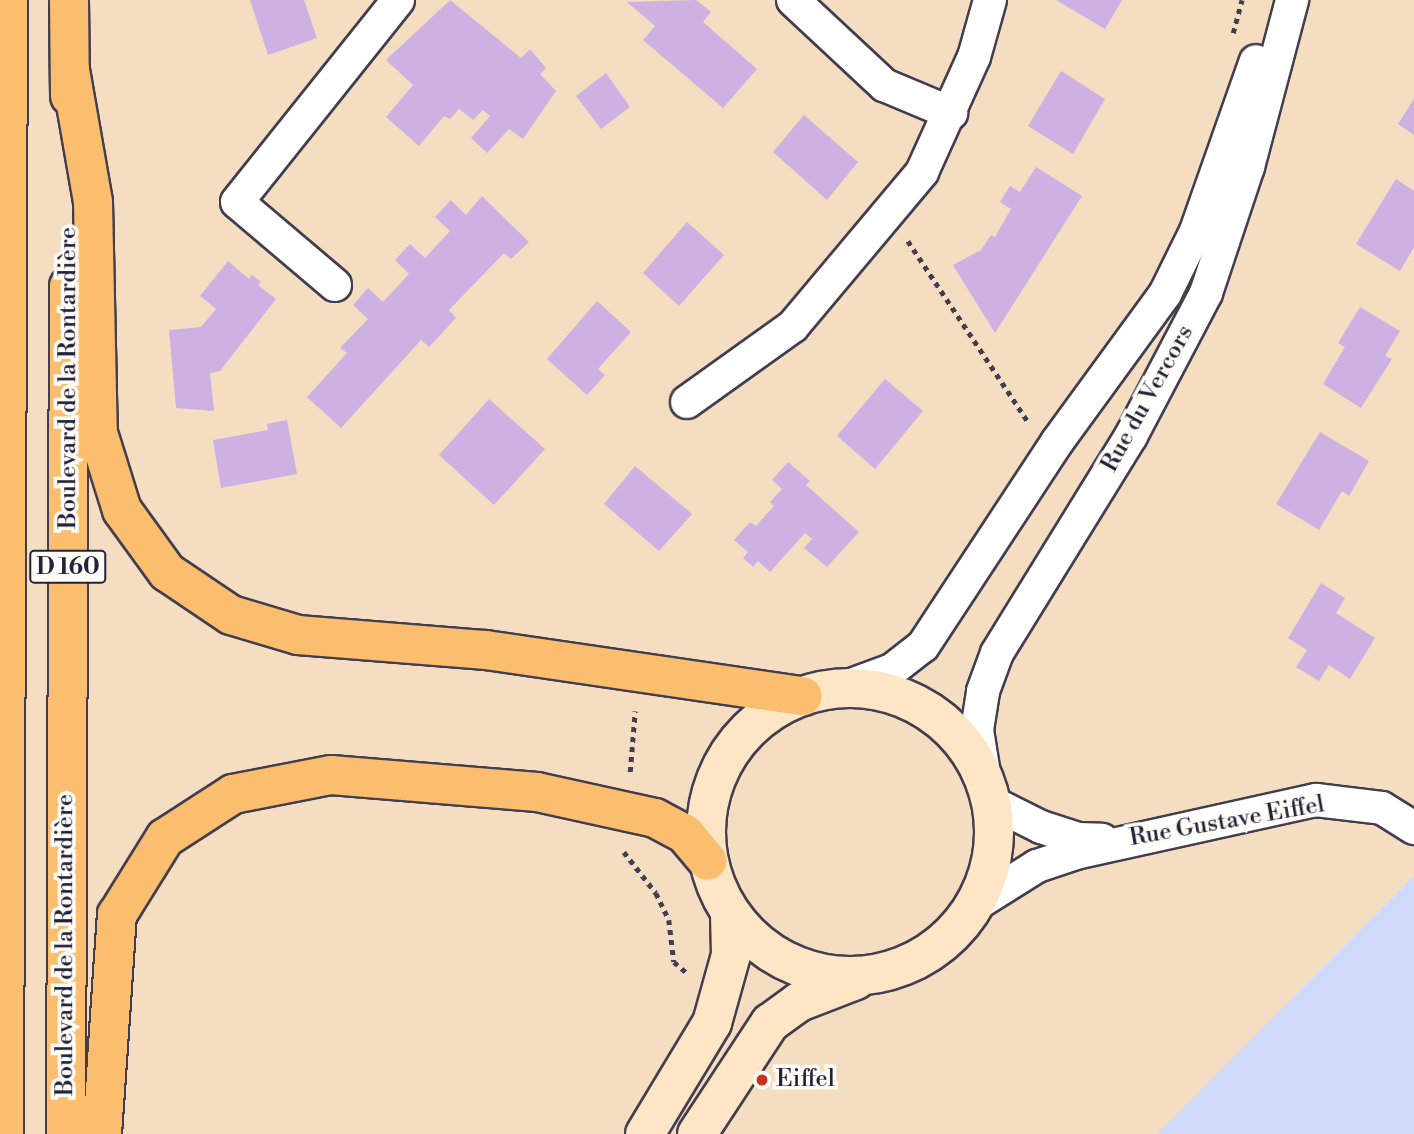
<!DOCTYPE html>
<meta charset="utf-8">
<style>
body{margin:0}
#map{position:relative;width:1414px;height:1134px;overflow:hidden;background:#f4ddc1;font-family:"Libre Bodoni",serif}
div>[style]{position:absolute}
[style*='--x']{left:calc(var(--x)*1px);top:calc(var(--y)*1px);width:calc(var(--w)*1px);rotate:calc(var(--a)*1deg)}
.built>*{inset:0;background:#d0daf9}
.building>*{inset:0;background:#ceb1e3}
.path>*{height:4.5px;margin-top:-2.25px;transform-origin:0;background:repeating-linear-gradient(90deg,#423e4f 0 5px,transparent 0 10px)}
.roads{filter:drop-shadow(2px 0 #423e4f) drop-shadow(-2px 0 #423e4f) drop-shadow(0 2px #423e4f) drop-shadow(0 -2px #423e4f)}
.street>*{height:32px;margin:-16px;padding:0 16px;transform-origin:16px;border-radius:16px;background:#fff}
.secondary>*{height:38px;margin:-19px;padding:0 19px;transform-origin:19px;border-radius:19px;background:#fde5c5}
.secondary>.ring{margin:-19px;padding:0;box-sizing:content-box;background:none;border:38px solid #fde5c5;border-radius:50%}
.primary>*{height:38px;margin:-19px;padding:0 19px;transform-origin:19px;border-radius:19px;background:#fbbd6e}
.dots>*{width:19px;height:19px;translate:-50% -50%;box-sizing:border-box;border:4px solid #fdfcf7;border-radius:50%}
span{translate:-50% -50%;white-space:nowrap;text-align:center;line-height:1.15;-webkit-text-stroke:7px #fdfcf7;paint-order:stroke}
.shield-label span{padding:2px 5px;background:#fdfcf7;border:2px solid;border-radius:5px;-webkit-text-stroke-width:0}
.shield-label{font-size:23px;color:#22223b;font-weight:700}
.street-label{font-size:24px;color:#22223b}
.poi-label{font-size:24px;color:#22223b}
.left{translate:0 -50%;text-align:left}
</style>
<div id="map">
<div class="built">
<i style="clip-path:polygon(1414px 876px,1414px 1134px,1157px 1134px)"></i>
</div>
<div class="building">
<i style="clip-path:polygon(250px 0,304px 0,317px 38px,268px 55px)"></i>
<i style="clip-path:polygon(450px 0,521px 58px,530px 49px,546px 68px,540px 74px,556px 91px,523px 139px,509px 129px,487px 153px,471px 138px,490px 116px,483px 110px,473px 120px,459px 109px,450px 119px,444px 116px,419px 146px,386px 117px,413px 85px,386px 60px)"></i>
<i style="clip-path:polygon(696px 0,711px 12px,703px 22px,757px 69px,723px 108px,643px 40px,655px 26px,627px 2px)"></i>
<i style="clip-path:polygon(1056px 0,1122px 0,1105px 29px)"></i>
<i style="clip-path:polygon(1061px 71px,1105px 99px,1073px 154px,1028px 126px)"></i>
<i style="clip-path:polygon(606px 73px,630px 107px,601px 129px,576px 96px)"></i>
<i style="clip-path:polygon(1414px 99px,1414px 135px,1398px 124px)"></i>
<i style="clip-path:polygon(804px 115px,858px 162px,827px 200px,773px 152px)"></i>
<i style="clip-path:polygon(1036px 167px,1082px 196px,995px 333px,953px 265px,981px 250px,991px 235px,995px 237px,1011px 209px,1000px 202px,1010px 186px,1020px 192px)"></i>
<i style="clip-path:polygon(1396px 179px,1414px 191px,1414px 247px,1400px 271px,1356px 244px)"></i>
<i style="clip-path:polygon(482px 196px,529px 242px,511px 259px,504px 253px,449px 310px,456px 318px,429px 347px,421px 340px,341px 428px,307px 397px,347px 353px,340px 348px,368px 319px,353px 305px,368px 288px,383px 302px,409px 274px,395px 260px,410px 244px,425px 258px,450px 231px,435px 217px,451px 200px,466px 215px)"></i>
<i style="clip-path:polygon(687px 222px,724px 255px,679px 306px,643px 273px)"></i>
<i style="clip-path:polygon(228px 261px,249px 279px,252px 275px,261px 282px,258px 285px,276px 299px,220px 371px,210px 373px,214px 411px,176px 408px,169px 330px,201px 327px,216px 309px,200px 296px)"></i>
<i style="clip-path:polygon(597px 301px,631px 332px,598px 369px,605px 375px,587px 395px,547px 359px)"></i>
<i style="clip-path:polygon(1360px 307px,1400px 331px,1385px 356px,1392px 359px,1361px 408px,1323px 384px,1345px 347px,1338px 343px)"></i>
<i style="clip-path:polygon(885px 379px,923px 411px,875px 469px,837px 436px)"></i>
<i style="clip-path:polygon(489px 399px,545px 449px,494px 505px,439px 455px)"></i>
<i style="clip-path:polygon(287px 420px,297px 474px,221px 488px,213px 440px,268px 430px,267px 424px)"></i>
<i style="clip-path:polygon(1320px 432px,1369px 461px,1349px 496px,1342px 491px,1319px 530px,1276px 504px)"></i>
<i style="clip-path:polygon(788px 462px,810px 481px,806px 485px,859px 532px,827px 567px,804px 548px,812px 539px,805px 533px,770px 572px,758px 561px,753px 567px,743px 558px,748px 552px,734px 540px,750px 522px,756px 526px,774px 506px,770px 502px,782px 489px,772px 480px)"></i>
<i style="clip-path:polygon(635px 466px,692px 514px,659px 551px,604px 504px)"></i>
<i style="clip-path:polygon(1321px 583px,1345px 598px,1336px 613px,1375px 638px,1350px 679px,1329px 665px,1319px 681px,1296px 667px,1307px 650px,1288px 638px)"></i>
</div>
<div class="path">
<i style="--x:1233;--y:33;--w:34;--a:-75"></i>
<i style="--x:908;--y:241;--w:219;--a:56.4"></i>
<i style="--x:630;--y:772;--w:61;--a:-85.3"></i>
<i style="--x:624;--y:852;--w:52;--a:52"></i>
<i style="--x:656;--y:893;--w:30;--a:64"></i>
<i style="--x:669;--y:920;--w:42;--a:83.2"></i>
<i style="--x:674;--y:962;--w:17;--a:40"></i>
</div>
<div class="roads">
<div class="street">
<i style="--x:793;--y:0;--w:125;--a:43"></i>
<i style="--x:884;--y:85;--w:73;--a:22.7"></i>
<i style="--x:335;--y:285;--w:128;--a:-139.7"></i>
<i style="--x:237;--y:202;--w:258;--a:-51.4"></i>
<i style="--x:687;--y:402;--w:130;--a:-35.6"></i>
<i style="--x:793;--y:326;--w:201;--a:-50"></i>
<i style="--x:922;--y:172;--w:126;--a:-65.7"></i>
<i style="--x:974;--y:57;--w:59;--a:-74.3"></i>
<i style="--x:843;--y:688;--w:52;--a:-20.2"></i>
<i style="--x:892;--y:670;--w:39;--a:-38"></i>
<i style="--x:923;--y:646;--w:244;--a:-56.7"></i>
<i style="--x:1057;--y:442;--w:183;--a:-53.9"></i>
<i style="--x:1165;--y:294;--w:70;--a:-63.8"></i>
<i style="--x:1196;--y:231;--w:180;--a:-70.6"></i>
<i style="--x:985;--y:780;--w:51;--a:-99.1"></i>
<i style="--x:977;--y:730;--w:39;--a:-81"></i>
<i style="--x:983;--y:691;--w:40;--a:-69.8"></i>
<i style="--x:997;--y:653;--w:255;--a:-58.3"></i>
<i style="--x:1131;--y:436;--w:161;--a:-62.3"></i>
<i style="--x:1206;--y:293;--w:133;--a:-71.6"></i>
<i style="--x:1248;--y:167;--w:173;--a:-75.2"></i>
<i style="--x:989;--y:801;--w:58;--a:26.6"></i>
<i style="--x:1041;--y:827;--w:39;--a:18"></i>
<i style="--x:1078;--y:839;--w:24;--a:2"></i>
<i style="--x:975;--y:905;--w:73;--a:-32.2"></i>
<i style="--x:1037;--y:866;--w:41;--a:-18.4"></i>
<i style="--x:1076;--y:853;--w:246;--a:-12.5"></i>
<i style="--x:1316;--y:800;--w:66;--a:6.9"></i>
<i style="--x:1382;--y:808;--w:38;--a:32"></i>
</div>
<div class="secondary">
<i class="ring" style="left:706px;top:688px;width:250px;height:250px"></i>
<i style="--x:645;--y:1134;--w:130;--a:-58.9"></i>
<i style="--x:712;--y:1023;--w:71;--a:-74.4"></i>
<i style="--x:731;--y:955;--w:41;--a:-91.4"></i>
<i style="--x:697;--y:1134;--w:133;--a:-56.7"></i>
<i style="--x:770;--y:1023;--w:36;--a:-36"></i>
<i style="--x:799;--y:1002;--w:61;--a:-21.1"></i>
</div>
<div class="primary">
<i style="--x:69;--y:0;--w:96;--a:89.4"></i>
<i style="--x:70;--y:70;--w:134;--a:80.1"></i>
<i style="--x:93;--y:202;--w:231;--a:88.8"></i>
<i style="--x:98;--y:433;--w:81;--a:72.7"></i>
<i style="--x:122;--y:510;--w:77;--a:54"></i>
<i style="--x:167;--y:572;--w:77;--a:33.9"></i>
<i style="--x:231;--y:615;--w:70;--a:16.6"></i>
<i style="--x:298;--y:635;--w:189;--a:4.6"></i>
<i style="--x:486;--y:650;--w:320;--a:8.3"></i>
<i style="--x:4;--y:1134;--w:1134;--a:-89.8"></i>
<i style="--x:66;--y:1134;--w:848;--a:-89.8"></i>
<i style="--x:102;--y:1134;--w:220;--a:-86.1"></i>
<i style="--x:117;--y:915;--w:91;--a:-58.1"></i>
<i style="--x:165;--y:838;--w:81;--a:-32.9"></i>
<i style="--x:233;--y:794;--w:100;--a:-11"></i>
<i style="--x:331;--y:775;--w:207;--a:4.7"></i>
<i style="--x:537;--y:792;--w:121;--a:12.4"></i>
<i style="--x:655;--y:818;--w:34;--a:28"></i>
<i style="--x:685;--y:834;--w:35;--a:50"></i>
</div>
</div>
<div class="dots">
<i style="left:762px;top:1080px;background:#c8321e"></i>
</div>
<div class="shield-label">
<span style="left:68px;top:567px">D 160</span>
</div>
<div class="street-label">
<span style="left:69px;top:378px;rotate:-90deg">Boulevard de la Rontardière</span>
<span style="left:1148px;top:399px;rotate:-61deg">Rue du Vercors</span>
<span style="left:1227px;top:822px;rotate:-10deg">Rue Gustave Eiffel</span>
<span style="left:66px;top:945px;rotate:-90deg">Boulevard de la Rontardière</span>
</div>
<div class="poi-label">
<span class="left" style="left:776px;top:1080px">Eiffel</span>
</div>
</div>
